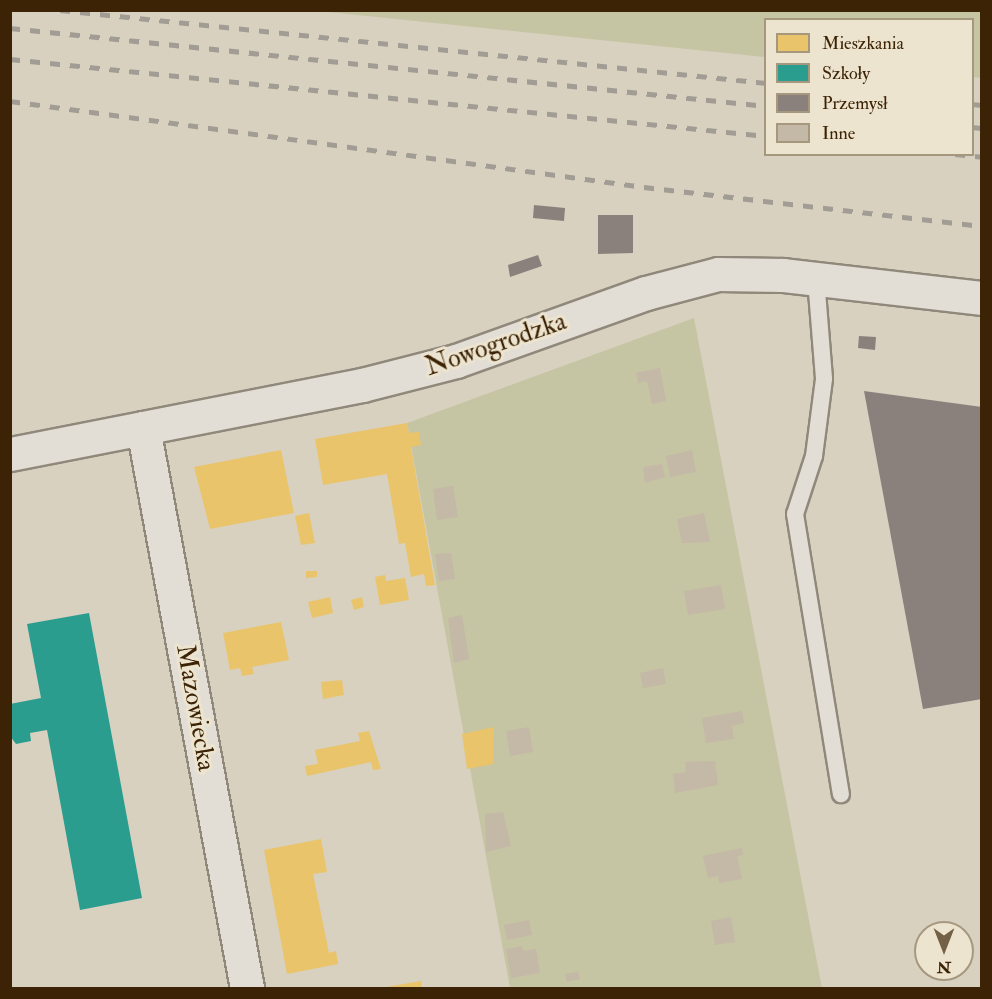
<!DOCTYPE html>
<meta charset="utf-8">
<style>
body{margin:0}
#map{position:relative;width:992px;height:999px;overflow:hidden;background:#d8d1c0;font-family:"IM FELL Double Pica",serif}
div>[style]{position:absolute}
[style*='--x']{left:calc(var(--x)*1px);top:calc(var(--y)*1px);width:calc(var(--w)*1px);rotate:calc(var(--a)*1deg)}
.green>*{inset:0;background:#c6c5a3}
.homes>*{inset:0;background:#e9c46a}
.schools>*{inset:0;background:#2a9d8f}
.industry>*{inset:0;background:#8a817c}
.building>*{inset:0;background:#c4b8a7}
.roads{filter:drop-shadow(2px 0 #90887b) drop-shadow(-2px 0 #90887b) drop-shadow(0 2px #90887b) drop-shadow(0 -2px #90887b)}
.lane>*{height:16px;margin:-8px;padding:0 8px;transform-origin:8px;border-radius:8px;background:#e2ded5}
.street>*{height:33px;margin:-16.5px;padding:0 16.5px;transform-origin:16.5px;border-radius:16.5px;background:#e2ded5}
.rail>*{height:4.5px;margin-top:-2.25px;transform-origin:0;background:repeating-linear-gradient(90deg,#a29d94 0 10px,transparent 0 20px)}
span{translate:-50% -50%;white-space:nowrap;text-align:center;line-height:1.15;-webkit-text-stroke:6px #ede4d0;paint-order:stroke}
.street-label{font-size:26px;color:#3c2305}
.frame{position:absolute;inset:0;border:12px solid #3c2305;pointer-events:none}
.legend{position:absolute;left:764px;top:18px;width:210px;height:138px;box-sizing:border-box;background:#ede4d0;border:2px solid #a6977f;margin:0;padding:8px 10px;list-style:none;font-size:18px;color:#3c2305}
.legend li{display:flex;align-items:center;gap:12px;height:30px}
.legend b{width:30px;border:2px solid #a6977f}
.north{position:absolute;left:914px;top:921px;width:60px;height:60px;box-sizing:border-box;background:#ede4d0;border:2px solid #a6977f;border-radius:50%;rotate:180deg;font-size:16px;font-weight:700;line-height:24px;text-align:center;color:#3c2305}
.north::after{content:'';display:block;margin:auto;width:21px;height:27px;background:#736046;clip-path:polygon(50% 0,100% 100%,50% 72%,0 100%)}
</style>
<div id="map">
<div class="green">
<i style="clip-path:polygon(318px 11px,968px 11px,981px 12px,981px 78px,973px 77px,972px 20px,766px 20px,765px 57px)"></i>
<i style="clip-path:polygon(694px 318px,822px 988px,510px 988px,407px 423px)"></i>
</div>
<div class="homes">
<i style="clip-path:polygon(407px 423px,409px 433px,419px 432px,421px 445px,411px 447px,435px 585px,426px 586px,424px 574px,411px 577px,405px 543px,399px 544px,387px 474px,323px 485px,315px 439px)"></i>
<i style="clip-path:polygon(281px 450px,294px 513px,210px 529px,194px 467px)"></i>
<i style="clip-path:polygon(309px 513px,315px 543px,301px 545px,295px 516px)"></i>
<i style="clip-path:polygon(306px 571px,317px 571px,317px 577px,306px 578px)"></i>
<i style="clip-path:polygon(385px 575px,386px 581px,405px 578px,409px 600px,380px 605px,375px 577px)"></i>
<i style="clip-path:polygon(330px 597px,333px 613px,312px 618px,308px 602px)"></i>
<i style="clip-path:polygon(362px 597px,364px 607px,354px 610px,351px 600px)"></i>
<i style="clip-path:polygon(281px 622px,289px 660px,252px 667px,254px 674px,242px 676px,240px 668px,230px 670px,223px 633px)"></i>
<i style="clip-path:polygon(342px 680px,344px 695px,323px 699px,321px 682px)"></i>
<i style="clip-path:polygon(494px 727px,493px 764px,467px 769px,462px 734px)"></i>
<i style="clip-path:polygon(369px 731px,381px 769px,373px 770px,371px 762px,307px 776px,305px 766px,318px 764px,315px 750px,360px 741px,358px 733px)"></i>
<i style="clip-path:polygon(321px 839px,327px 872px,313px 874px,329px 953px,336px 951px,338px 964px,287px 974px,264px 850px)"></i>
<i style="clip-path:polygon(421px 981px,422px 988px,386px 988px,386px 987px)"></i>
</div>
<div class="schools">
<i style="clip-path:polygon(89px 613px,142px 898px,80px 910px,47px 730px,30px 733px,31px 741px,16px 744px,10px 736px,10px 704px,41px 698px,27px 624px)"></i>
</div>
<div class="industry">
<i style="clip-path:polygon(534px 205px,565px 208px,564px 221px,533px 218px)"></i>
<i style="clip-path:polygon(598px 215px,633px 215px,633px 253px,598px 254px)"></i>
<i style="clip-path:polygon(538px 255px,542px 266px,510px 277px,508px 265px)"></i>
<i style="clip-path:polygon(859px 336px,876px 337px,875px 350px,858px 348px)"></i>
<i style="clip-path:polygon(864px 391px,982px 407px,982px 699px,923px 709px)"></i>
</div>
<div class="building">
<i style="clip-path:polygon(660px 368px,666px 401px,652px 404px,647px 381px,638px 383px,636px 373px)"></i>
<i style="clip-path:polygon(692px 450px,696px 472px,670px 477px,666px 456px)"></i>
<i style="clip-path:polygon(662px 464px,665px 477px,645px 483px,643px 467px)"></i>
<i style="clip-path:polygon(453px 486px,458px 517px,437px 520px,433px 489px)"></i>
<i style="clip-path:polygon(704px 513px,710px 542px,682px 543px,677px 519px)"></i>
<i style="clip-path:polygon(451px 553px,455px 579px,439px 581px,435px 554px)"></i>
<i style="clip-path:polygon(721px 585px,725px 609px,688px 615px,684px 591px)"></i>
<i style="clip-path:polygon(462px 615px,469px 659px,454px 663px,448px 618px)"></i>
<i style="clip-path:polygon(663px 668px,666px 684px,643px 688px,640px 673px)"></i>
<i style="clip-path:polygon(742px 711px,744px 723px,732px 726px,734px 739px,706px 743px,702px 718px)"></i>
<i style="clip-path:polygon(529px 727px,533px 752px,510px 756px,506px 731px)"></i>
<i style="clip-path:polygon(715px 761px,718px 785px,675px 793px,673px 774px,686px 772px,685px 762px)"></i>
<i style="clip-path:polygon(503px 812px,511px 846px,486px 852px,485px 814px)"></i>
<i style="clip-path:polygon(742px 848px,743px 855px,737px 856px,742px 879px,719px 883px,718px 876px,708px 878px,703px 856px)"></i>
<i style="clip-path:polygon(731px 917px,735px 942px,715px 945px,711px 921px)"></i>
<i style="clip-path:polygon(529px 920px,532px 935px,507px 940px,504px 925px)"></i>
<i style="clip-path:polygon(522px 946px,523px 951px,536px 949px,540px 973px,511px 978px,506px 949px)"></i>
<i style="clip-path:polygon(578px 972px,580px 979px,567px 982px,565px 974px)"></i>
</div>
<div class="roads">
<div class="lane">
<i style="--x:816;--y:279;--w:100;--a:85.4"></i>
<i style="--x:824;--y:379;--w:78;--a:97.4"></i>
<i style="--x:814;--y:456;--w:61;--a:108.1"></i>
<i style="--x:795;--y:514;--w:284;--a:80.7"></i>
</div>
<div class="street">
<i style="--x:143;--y:428;--w:570;--a:79.48"></i>
<i style="--x:10;--y:454;--w:359;--a:-11.1"></i>
<i style="--x:362;--y:385;--w:97;--a:-14.3"></i>
<i style="--x:456;--y:361;--w:202;--a:-19.7"></i>
<i style="--x:646;--y:293;--w:74;--a:-14.8"></i>
<i style="--x:718;--y:274;--w:65;--a:0.9"></i>
<i style="--x:783;--y:275;--w:200;--a:6.6"></i>
</div>
</div>
<div class="rail">
<i style="--x:60;--y:10;--w:710;--a:5.9"></i>
<i style="--x:10;--y:28;--w:760;--a:5.89"></i>
<i style="--x:10;--y:59;--w:760;--a:5.82"></i>
<i style="--x:10;--y:101;--w:640;--a:7.72"></i>
<i style="--x:644;--y:187;--w:340;--a:6.6"></i>
<i style="--x:972;--y:104;--w:10;--a:6"></i>
<i style="--x:972;--y:127;--w:10;--a:6"></i>
<i style="--x:955;--y:154;--w:27;--a:6"></i>
</div>
<div class="street-label">
<span style="left:496px;top:345px;rotate:-19deg">Nowogrodzka</span>
<span style="left:195px;top:708px;rotate:80deg">Mazowiecka</span>
</div>
<div class="frame"></div>
<ul class="legend">
<li><b style="height:16px;background:#e9c46a"></b>Mieszkania</li>
<li><b style="height:16px;background:#2a9d8f"></b>Szkoły</li>
<li><b style="height:16px;background:#8a817c"></b>Przemysł</li>
<li><b style="height:16px;background:#c4b8a7"></b>Inne</li>
</ul>
<div class="north">N</div>
</div>
